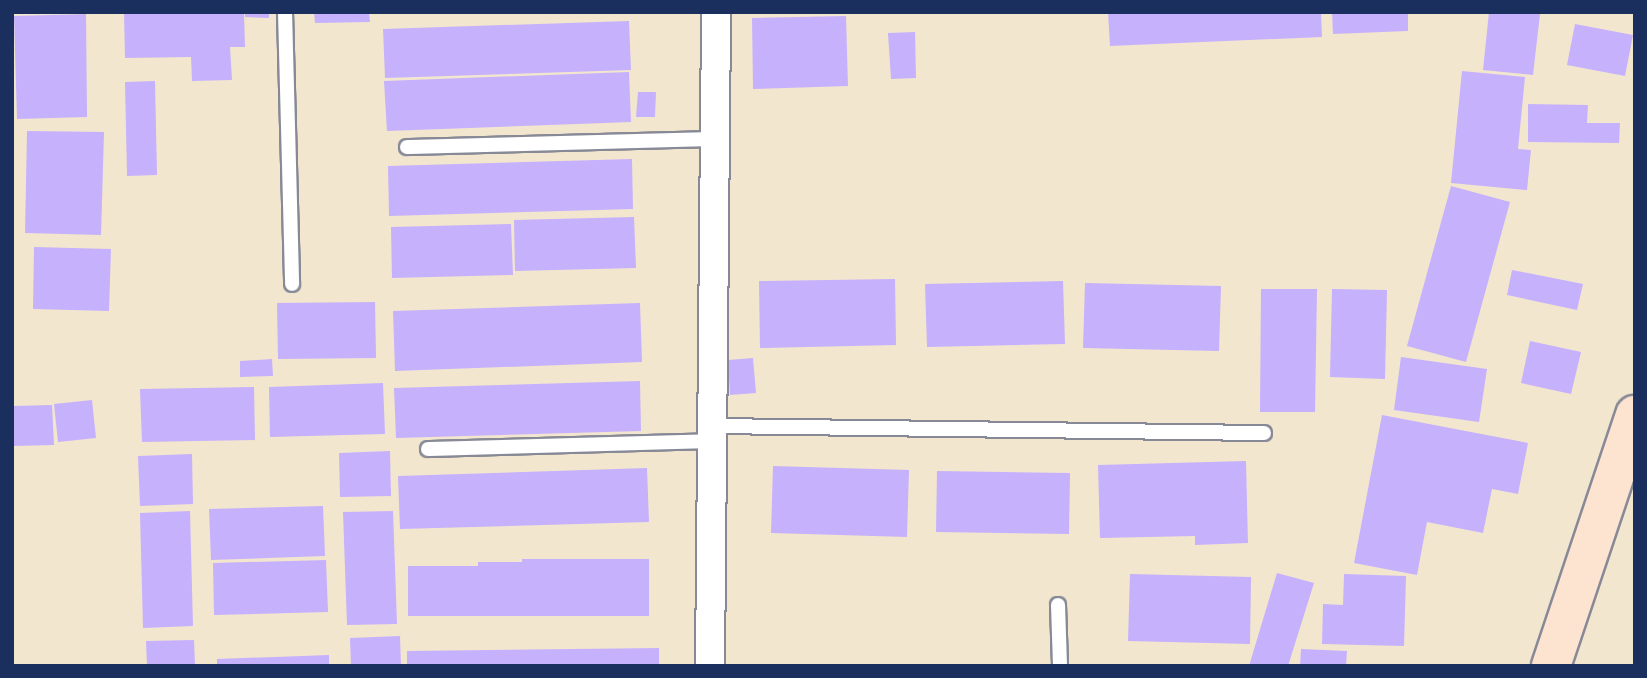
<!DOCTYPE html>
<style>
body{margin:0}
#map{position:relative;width:1647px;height:678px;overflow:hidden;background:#f3e6cf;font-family:Dekko,sans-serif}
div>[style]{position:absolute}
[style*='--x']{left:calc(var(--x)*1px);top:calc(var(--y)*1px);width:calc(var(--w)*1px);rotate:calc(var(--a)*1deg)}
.building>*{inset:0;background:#c6b1fc}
.roads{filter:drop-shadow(2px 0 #878a96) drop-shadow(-2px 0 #878a96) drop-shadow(0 2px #878a96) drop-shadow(0 -2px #878a96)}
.lane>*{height:14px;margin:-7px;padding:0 7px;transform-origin:7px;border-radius:7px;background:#fff}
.street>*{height:28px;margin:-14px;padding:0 14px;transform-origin:14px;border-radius:14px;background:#fff}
.secondary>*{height:38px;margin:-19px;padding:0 19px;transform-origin:19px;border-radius:19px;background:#fde4d1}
span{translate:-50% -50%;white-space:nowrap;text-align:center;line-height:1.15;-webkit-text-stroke:5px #f7f3e8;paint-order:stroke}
.frame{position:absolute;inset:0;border:14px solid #1b2f5e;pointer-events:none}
</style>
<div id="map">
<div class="building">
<i style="clip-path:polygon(124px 12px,244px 12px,245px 47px,230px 47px,232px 80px,192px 81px,191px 57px,125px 58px)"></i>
<i style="clip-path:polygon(245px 12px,269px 12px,269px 18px,245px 17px)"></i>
<i style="clip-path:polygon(314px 12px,369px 12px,370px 22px,315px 23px)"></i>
<i style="clip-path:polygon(1108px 12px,1321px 12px,1322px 37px,1110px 46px)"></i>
<i style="clip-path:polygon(1332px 12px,1408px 12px,1408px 31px,1333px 34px)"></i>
<i style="clip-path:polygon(1489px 12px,1540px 14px,1533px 75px,1483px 70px)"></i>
<i style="clip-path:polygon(86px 14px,87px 117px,17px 119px,14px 16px)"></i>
<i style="clip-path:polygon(846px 16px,848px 86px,753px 89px,752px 18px)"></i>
<i style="clip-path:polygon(629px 21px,631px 70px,385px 78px,383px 29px)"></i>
<i style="clip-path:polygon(1575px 24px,1633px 35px,1625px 76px,1567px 65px)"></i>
<i style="clip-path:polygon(915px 32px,916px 78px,891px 79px,888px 33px)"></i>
<i style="clip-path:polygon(1462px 71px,1525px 77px,1518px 149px,1531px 150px,1527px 190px,1451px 183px)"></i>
<i style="clip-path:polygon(629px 72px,631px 122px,387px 131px,384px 81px)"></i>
<i style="clip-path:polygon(155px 81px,157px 175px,127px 176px,125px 82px)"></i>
<i style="clip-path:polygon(638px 92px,656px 92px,655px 117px,636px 117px)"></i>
<i style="clip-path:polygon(1528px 104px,1588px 105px,1587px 123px,1620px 123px,1619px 143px,1528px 142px)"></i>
<i style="clip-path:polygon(27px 131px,104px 132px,101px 235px,25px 233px)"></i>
<i style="clip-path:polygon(632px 159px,633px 209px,389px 216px,388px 166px)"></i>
<i style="clip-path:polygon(1451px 186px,1510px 202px,1466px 362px,1407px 346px)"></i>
<i style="clip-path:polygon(634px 217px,636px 268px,515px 271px,514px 220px)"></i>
<i style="clip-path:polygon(511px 224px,513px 275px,392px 278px,391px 227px)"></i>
<i style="clip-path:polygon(34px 247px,111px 249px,109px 311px,33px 309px)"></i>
<i style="clip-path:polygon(1512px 270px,1583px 284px,1577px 310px,1507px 295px)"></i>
<i style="clip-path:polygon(895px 279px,896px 345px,760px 348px,759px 281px)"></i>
<i style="clip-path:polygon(1063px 281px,1065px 344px,927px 347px,925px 284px)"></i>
<i style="clip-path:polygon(1085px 283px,1221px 286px,1219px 351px,1083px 348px)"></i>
<i style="clip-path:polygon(1261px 289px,1317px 289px,1315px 412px,1260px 412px)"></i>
<i style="clip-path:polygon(1332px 289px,1387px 290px,1385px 379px,1330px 377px)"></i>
<i style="clip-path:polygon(375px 302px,376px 358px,278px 359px,277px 303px)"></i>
<i style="clip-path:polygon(640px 303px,642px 362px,395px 371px,393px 311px)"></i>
<i style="clip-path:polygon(1530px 341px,1581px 352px,1571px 394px,1521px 383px)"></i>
<i style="clip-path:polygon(1401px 357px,1487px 369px,1479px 422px,1394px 410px)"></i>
<i style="clip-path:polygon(753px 358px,756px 393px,730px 395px,728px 360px)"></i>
<i style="clip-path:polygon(272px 359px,273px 376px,240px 377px,240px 361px)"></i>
<i style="clip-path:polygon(640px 381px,641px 431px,396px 438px,394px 388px)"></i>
<i style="clip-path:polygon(383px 383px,385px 434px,270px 437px,269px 387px)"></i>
<i style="clip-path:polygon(254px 387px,255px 440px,142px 442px,140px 389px)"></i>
<i style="clip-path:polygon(92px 400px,96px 438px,58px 442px,54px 404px)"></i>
<i style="clip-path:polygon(52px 405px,54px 445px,12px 446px,12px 406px)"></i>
<i style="clip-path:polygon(1382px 415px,1528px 443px,1518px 494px,1492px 489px,1483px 533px,1427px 522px,1417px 575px,1354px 563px)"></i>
<i style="clip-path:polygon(390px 451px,391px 496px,340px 497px,339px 453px)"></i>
<i style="clip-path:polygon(192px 454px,193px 504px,140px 506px,138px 456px)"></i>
<i style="clip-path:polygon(1246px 461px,1248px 543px,1195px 545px,1195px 536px,1100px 538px,1098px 465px)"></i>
<i style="clip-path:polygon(773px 466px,909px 470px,907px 537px,771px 533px)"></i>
<i style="clip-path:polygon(647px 468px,649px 522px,400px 529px,398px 476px)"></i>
<i style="clip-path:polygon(937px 471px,1070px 473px,1069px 534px,936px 532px)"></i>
<i style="clip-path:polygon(323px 506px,325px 556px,211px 560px,209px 509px)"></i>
<i style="clip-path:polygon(190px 511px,193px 626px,143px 628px,140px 513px)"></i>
<i style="clip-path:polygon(393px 511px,397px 624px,347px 625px,343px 512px)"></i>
<i style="clip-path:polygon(522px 559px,649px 559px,649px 616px,408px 616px,408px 566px,478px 566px,478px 562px,522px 562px)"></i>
<i style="clip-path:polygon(326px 560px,328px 612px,214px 615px,213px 563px)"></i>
<i style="clip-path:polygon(1277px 573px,1314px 583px,1288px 666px,1249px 666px)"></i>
<i style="clip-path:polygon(1130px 574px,1251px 577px,1250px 644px,1128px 641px)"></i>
<i style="clip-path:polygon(1344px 574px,1406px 576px,1404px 646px,1322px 644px,1323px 604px,1343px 605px)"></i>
<i style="clip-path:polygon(400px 636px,401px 666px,351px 666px,350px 638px)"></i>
<i style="clip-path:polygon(194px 640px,195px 666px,147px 666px,146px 641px)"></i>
<i style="clip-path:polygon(659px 648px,659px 666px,407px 666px,407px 651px)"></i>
<i style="clip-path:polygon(1301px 649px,1347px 651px,1346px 666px,1300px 666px)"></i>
<i style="clip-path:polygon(329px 655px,329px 666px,217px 666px,217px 659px)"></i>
</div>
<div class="roads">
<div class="lane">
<i style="--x:285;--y:12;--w:272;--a:88.5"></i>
<i style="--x:407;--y:147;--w:308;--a:-1.5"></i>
<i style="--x:712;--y:426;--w:552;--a:0.73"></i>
<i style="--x:428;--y:449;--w:284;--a:-1.6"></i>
<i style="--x:1058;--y:605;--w:61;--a:88.1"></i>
</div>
<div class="street">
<i style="--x:710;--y:666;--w:654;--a:-89.47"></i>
</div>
<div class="secondary">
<i style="--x:1551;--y:666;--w:265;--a:-71.5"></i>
</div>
</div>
<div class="frame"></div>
</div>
